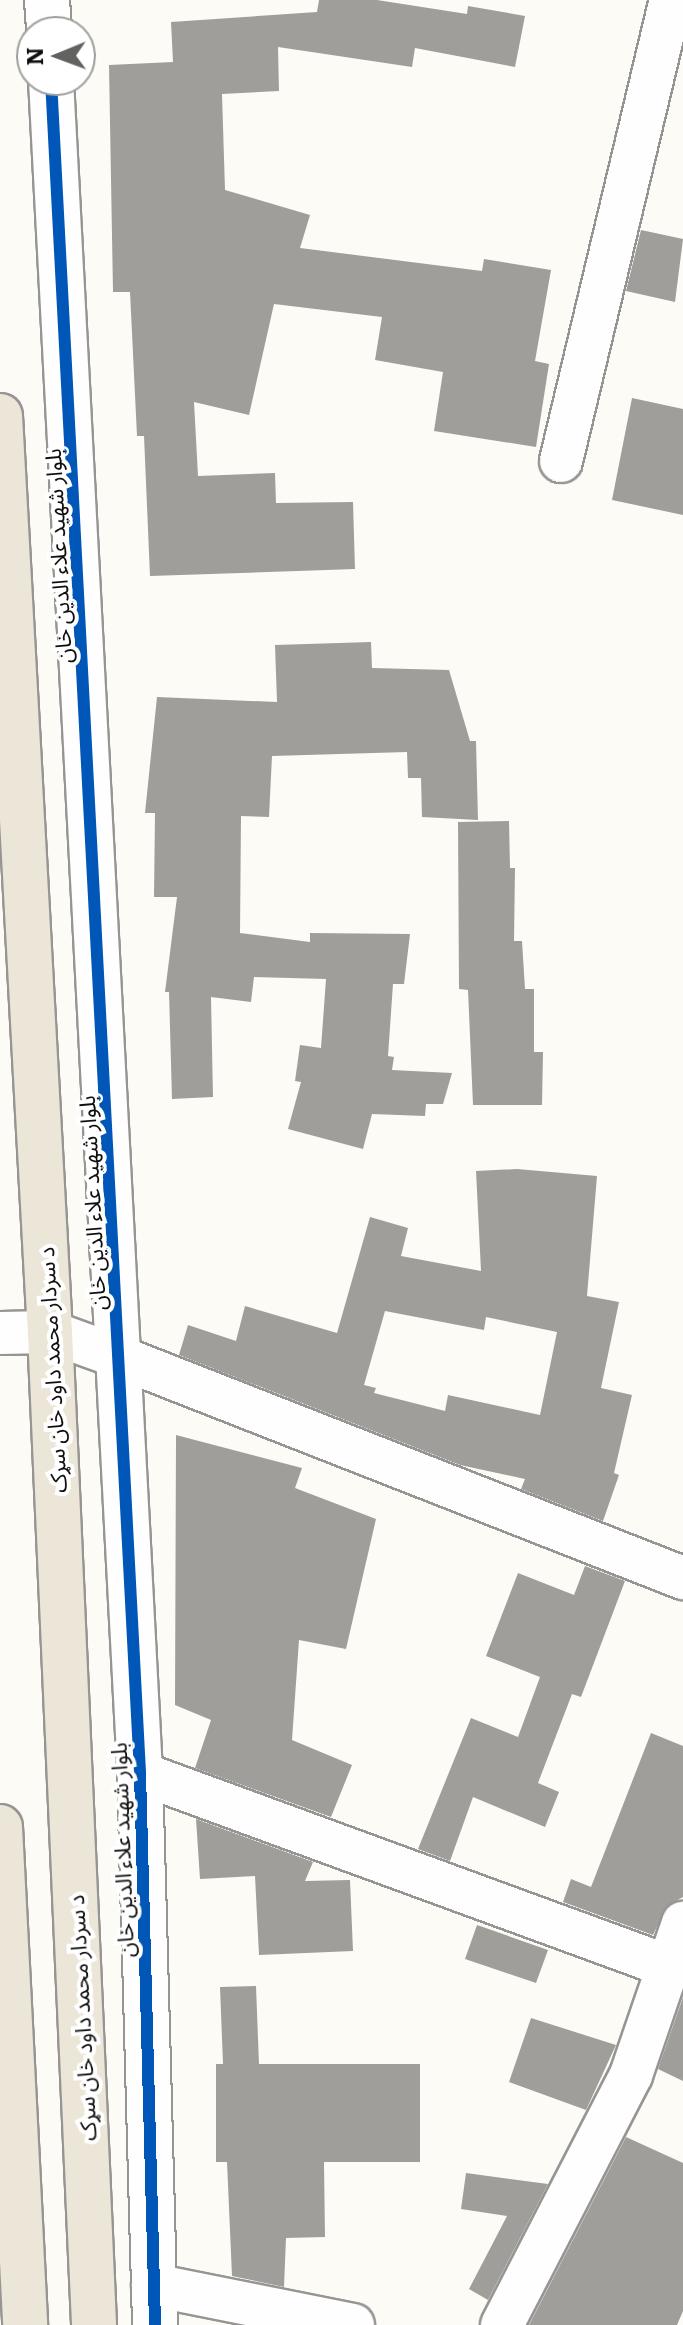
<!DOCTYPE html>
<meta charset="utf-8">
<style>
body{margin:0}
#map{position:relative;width:683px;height:2325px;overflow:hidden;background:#fcfbf5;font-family:Literata,"Noto Sans Arabic",serif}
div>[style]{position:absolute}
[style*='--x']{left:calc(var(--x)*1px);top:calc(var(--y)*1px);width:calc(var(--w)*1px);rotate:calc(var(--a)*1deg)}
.building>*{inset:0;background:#a09e9a}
.roads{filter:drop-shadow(2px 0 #969593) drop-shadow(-2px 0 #969593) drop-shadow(0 2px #969593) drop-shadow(0 -2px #969593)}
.minor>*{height:42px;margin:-21px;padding:0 21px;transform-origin:21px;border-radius:21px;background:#fffefe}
.tertiary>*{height:44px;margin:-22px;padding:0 22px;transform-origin:22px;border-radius:22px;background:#fffefe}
.trunk>*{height:44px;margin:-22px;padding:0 22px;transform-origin:22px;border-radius:22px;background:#ece6d8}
.cycleway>*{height:12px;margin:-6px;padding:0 6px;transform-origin:6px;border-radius:6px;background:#0057b8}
span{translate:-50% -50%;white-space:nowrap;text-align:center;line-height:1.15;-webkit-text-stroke:8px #fff;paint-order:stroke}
.street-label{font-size:22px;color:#0f0f0f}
.north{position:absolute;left:16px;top:16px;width:80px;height:80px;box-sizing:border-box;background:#fff;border:2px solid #9f9f9f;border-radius:50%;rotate:269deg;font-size:22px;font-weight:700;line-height:32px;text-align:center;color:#0f0f0f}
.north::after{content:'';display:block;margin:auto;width:28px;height:36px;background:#626260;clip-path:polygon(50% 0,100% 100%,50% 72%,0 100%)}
</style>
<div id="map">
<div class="building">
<i style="clip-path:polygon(319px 0,377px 0,467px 14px,468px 6px,525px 16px,515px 67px,415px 48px,412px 67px,278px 47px,279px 91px,222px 94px,225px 190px,310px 215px,300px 248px,482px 271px,484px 259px,551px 270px,535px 361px,549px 364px,536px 447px,434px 431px,443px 372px,375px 360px,382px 317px,274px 304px,249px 415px,194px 402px,198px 476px,275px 473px,276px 503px,353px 502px,355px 569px,150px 576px,144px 436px,137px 436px,130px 292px,113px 292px,109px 65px,173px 62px,171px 22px,317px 12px)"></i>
<i style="clip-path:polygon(641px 230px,683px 239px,675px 302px,626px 291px)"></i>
<i style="clip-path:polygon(632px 398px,683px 409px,683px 515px,612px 500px)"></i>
<i style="clip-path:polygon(371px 642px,372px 668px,449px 670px,470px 741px,476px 741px,478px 820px,422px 817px,421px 778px,408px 778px,407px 752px,272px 756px,269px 817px,241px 816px,240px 933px,310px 942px,310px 933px,410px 934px,404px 984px,393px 984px,388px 1056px,394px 1057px,392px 1070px,452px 1073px,443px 1104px,426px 1104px,425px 1116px,372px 1114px,363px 1149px,288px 1129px,301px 1082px,295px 1081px,300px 1045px,321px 1048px,326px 979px,254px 977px,251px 1002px,211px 997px,213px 1097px,172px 1099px,169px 992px,165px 992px,177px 897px,154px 897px,155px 813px,145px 813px,157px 697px,277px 702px,275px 645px)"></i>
<i style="clip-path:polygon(509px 821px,510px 868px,515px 868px,514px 941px,522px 941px,525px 989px,534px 989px,534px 1052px,543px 1052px,542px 1105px,473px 1105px,468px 990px,459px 989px,458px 822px)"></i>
<i style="clip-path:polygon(evenodd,517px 1169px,597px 1176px,587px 1296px,619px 1302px,601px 1388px,632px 1395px,614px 1473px,619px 1475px,603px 1521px,521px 1489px,525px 1479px,460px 1465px,179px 1355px,188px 1325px,236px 1341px,245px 1306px,337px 1333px,370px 1217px,408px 1228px,401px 1256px,481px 1271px,476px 1171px,517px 1169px,385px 1311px,484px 1330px,486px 1317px,557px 1332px,540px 1415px,448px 1395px,445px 1411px,374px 1393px,376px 1388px,364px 1385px,385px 1311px)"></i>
<i style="clip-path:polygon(176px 1435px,302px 1468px,295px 1488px,376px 1519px,346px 1649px,299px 1640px,292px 1740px,352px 1765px,331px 1817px,195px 1768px,211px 1720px,175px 1705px)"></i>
<i style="clip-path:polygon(585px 1566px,625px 1581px,581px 1697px,572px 1694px,538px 1783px,559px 1792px,545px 1827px,473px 1797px,450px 1861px,418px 1849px,471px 1718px,518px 1737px,540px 1677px,486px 1656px,518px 1573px,574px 1595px)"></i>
<i style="clip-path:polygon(651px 1733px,683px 1746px,683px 1897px,667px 1906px,653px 1935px,563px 1902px,571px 1879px,591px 1887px)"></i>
<i style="clip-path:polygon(196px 1819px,313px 1862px,305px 1881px,350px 1880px,353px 1951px,259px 1955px,255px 1876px,200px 1879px)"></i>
<i style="clip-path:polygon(477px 1925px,548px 1950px,536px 1983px,465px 1959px)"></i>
<i style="clip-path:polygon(256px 1986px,259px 2064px,420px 2064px,420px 2162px,324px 2162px,325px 2237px,286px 2238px,284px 2287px,232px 2276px,227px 2162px,216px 2162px,216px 2064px,223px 2064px,220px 1987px)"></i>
<i style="clip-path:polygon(683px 1997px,683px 2081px,658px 2069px)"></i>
<i style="clip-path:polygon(531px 2018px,616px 2045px,586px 2110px,509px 2082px)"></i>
<i style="clip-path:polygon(626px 2137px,683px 2163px,683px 2311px,677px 2325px,529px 2325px)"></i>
<i style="clip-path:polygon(466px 2173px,548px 2184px,488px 2300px,469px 2289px,507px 2216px,461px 2209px)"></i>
</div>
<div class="roads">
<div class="minor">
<i style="--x:561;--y:461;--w:474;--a:-76.6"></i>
<i style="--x:0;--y:1333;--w:50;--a:-1.1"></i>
<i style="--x:50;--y:1332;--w:73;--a:19.9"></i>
<i style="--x:119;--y:1357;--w:606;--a:21.4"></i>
<i style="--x:140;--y:1773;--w:561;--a:20.11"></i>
<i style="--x:153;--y:2285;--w:204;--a:11.3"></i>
<i style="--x:502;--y:2325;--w:281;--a:-62.7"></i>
<i style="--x:631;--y:2075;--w:161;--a:-71.1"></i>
</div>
<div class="tertiary">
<i style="--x:47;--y:0;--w:32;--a:86"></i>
<i style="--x:51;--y:80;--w:1695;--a:86.99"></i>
<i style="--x:140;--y:1773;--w:552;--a:88.44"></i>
</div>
<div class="trunk">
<i style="--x:0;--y:416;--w:917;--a:86.88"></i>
<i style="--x:50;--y:1332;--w:994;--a:87.46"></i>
<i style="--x:0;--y:1827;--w:499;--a:87.1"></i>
</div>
</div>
<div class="cycleway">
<i style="--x:51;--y:80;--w:1695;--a:86.99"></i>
<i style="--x:140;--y:1773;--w:552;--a:88.44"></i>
</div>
<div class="street-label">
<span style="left:57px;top:556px;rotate:-93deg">بلوار شهید علاء الدین خان</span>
<span style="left:91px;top:1203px;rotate:-93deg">بلوار شهید علاء الدین خان</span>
<span style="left:51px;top:1370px;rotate:-93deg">د سردار محمد داود خان سړک</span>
<span style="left:121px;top:1850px;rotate:-92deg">بلوار شهید علاء الدین خان</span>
<span style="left:81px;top:2018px;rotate:-93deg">د سردار محمد داود خان سړک</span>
</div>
<div class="north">N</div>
</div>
